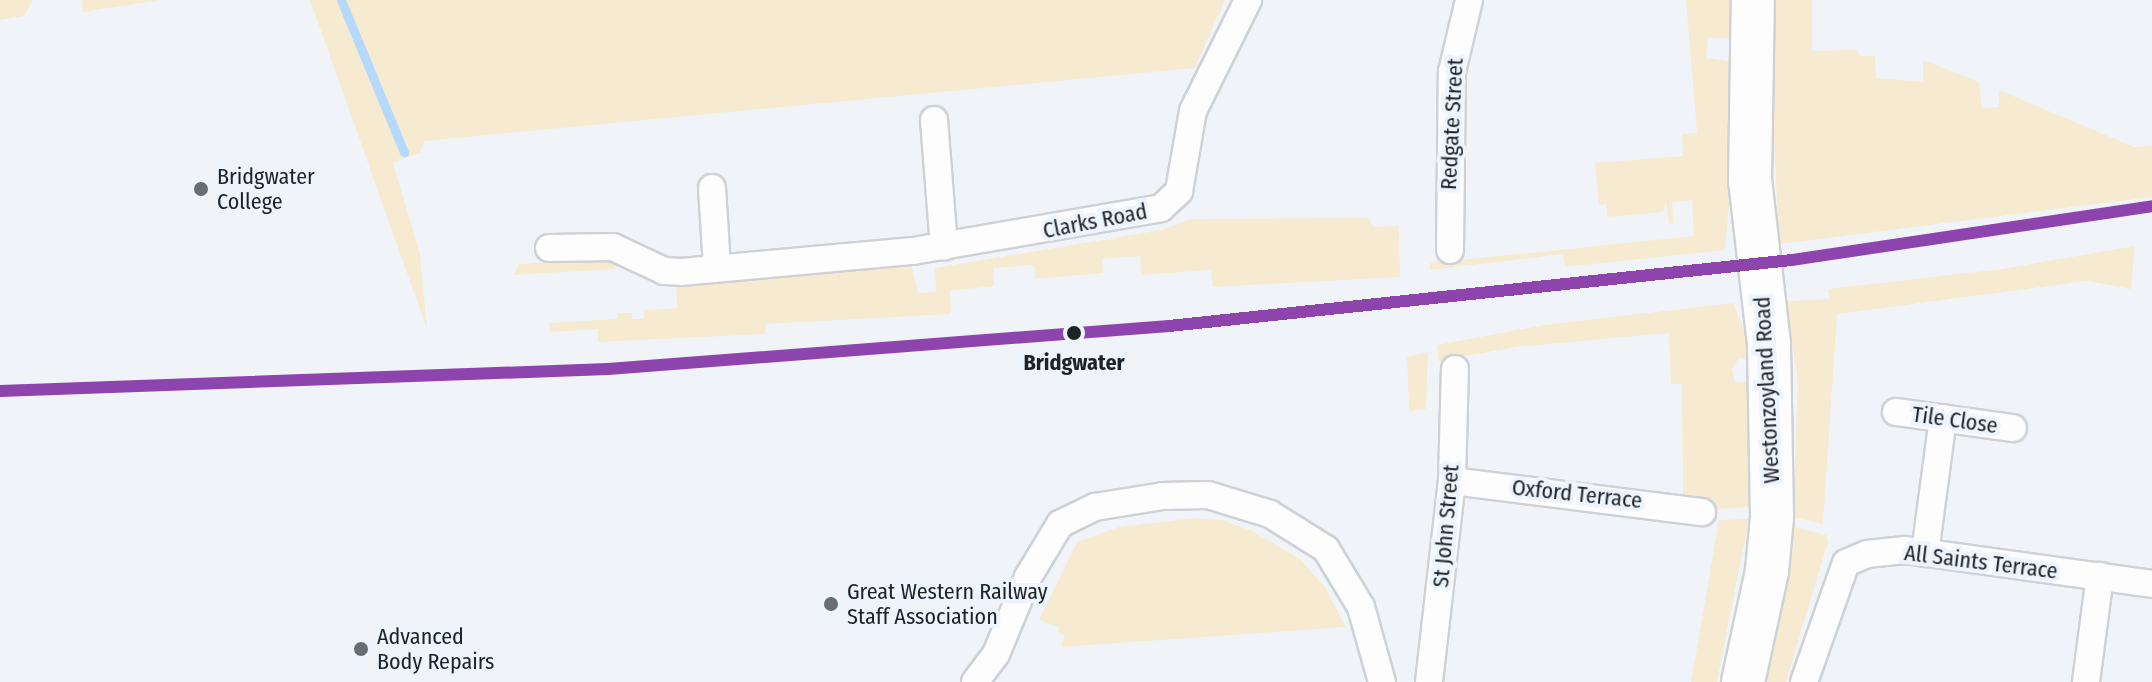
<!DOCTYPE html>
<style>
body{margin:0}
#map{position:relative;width:2152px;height:682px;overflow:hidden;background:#f0f4f9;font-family:"Fira Sans Condensed",sans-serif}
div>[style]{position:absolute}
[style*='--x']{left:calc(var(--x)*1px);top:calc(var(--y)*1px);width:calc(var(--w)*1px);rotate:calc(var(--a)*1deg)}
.green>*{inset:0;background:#f6ebd1}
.stream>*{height:9px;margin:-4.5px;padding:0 4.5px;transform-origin:4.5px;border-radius:4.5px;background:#b4d9fd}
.roads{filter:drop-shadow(2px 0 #ced1d5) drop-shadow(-2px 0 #ced1d5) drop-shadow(0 2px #ced1d5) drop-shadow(0 -2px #ced1d5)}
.minor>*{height:26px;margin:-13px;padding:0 13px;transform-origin:13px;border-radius:13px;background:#fdfdfe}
.primary>*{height:42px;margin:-21px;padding:0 21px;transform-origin:21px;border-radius:21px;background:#fdfdfe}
.rail-1>*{height:12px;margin:-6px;padding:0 6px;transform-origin:6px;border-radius:6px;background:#8e44ad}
.dots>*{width:22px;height:22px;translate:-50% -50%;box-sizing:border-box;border:4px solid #ecf4fd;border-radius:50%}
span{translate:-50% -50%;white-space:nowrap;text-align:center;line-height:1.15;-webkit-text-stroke:8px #ecf4fd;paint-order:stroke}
.street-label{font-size:22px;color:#202326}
.poi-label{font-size:22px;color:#202326}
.left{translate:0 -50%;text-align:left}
.stop-label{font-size:22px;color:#202326;font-weight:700}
</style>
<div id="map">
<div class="green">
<i style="clip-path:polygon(0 0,32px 0,32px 2px,24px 16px,0 20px)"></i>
<i style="clip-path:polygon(82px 0,160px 0,83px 12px)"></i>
<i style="clip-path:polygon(310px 0,1225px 0,1195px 68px,424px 141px,420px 153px,393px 163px,420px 254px,427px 329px)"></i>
<i style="clip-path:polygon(1686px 0,1733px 0,1731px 39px,1708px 37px,1706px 58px,1728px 61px,1730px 46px,1733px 158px,1725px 250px,1565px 267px,1563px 254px,1430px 270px,1430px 263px,1694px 236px,1692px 200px,1672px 202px,1673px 223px,1669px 224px,1666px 202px,1663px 212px,1607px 217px,1607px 204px,1599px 205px,1595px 163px,1683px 156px,1682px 134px,1697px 133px)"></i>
<i style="clip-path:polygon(1775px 0,1812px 0,1812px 51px,1857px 50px,1860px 56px,1875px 56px,1876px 78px,1923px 82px,1923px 60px,1979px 82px,1982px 108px,1999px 107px,1999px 90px,2134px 147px,2152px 146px,2152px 197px,1779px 244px,1770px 51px)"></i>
<i style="clip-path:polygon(1368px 218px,1374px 227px,1399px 226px,1400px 277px,1213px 287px,1211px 270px,1142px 275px,1140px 256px,1102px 259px,1103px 273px,1035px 279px,1034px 265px,993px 268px,994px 286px,950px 291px,951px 314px,766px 324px,765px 334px,598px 342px,598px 329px,550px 332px,549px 323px,617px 319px,618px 313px,632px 313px,632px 319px,644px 319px,644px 310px,677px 308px,676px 283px,911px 263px,918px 293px,936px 292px,935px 268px,1161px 230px,1191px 219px)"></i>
<i style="clip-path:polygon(2135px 246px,2131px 289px,2087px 281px,1837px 314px,1823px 524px,1793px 517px,1798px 383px,1786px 301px,1829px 299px,1828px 289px,2002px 269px)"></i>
<i style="clip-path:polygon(614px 259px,615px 269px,514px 275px,519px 264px)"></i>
<i style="clip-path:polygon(1733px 303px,1750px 345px,1751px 361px,1739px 358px,1732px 369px,1735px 382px,1750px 381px,1750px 507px,1717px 509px,1711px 501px,1683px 496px,1682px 384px,1671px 384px,1669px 333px,1516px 347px,1438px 361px,1437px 345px,1544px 325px)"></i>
<i style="clip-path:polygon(1428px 352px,1426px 409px,1409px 411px,1407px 357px)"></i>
<i style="clip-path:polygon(1193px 518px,1222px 520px,1252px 531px,1300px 559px,1325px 587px,1346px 627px,1061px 647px,1065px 636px,1057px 632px,1059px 627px,1039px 620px,1077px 542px,1119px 527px)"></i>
<i style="clip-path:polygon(1749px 519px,1717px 682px,1691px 682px,1719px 520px)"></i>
<i style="clip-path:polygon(1791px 526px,1826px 535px,1828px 542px,1786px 682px,1758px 682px)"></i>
</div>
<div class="stream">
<i style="--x:341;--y:0;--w:165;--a:67.5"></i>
</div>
<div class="roads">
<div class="minor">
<i style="--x:934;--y:120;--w:127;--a:85.5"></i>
<i style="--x:712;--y:188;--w:80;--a:86.4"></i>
<i style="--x:549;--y:248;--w:64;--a:-0.9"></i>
<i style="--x:613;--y:247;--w:56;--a:25.2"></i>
<i style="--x:664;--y:271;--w:17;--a:3"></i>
<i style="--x:681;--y:272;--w:233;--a:-5.2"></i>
<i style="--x:913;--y:251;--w:252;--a:-9.8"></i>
<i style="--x:1161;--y:208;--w:25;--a:-43"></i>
<i style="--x:1179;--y:191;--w:81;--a:-80.1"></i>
<i style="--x:1193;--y:111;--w:124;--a:-63.6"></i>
<i style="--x:1450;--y:250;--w:178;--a:-89.4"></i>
<i style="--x:1452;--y:72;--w:74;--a:-76.7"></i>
<i style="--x:1896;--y:412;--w:118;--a:7.8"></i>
<i style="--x:1452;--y:481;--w:252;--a:7.1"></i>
<i style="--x:1925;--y:553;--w:136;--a:-82.4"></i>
<i style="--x:975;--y:682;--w:35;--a:-53"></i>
<i style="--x:996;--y:654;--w:83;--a:-67.4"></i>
<i style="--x:1028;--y:577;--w:62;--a:-58.9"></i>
<i style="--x:1060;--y:524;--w:39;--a:-26"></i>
<i style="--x:1095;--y:507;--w:69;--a:-9.2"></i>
<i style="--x:1163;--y:496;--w:45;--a:-1.3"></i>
<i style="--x:1208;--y:495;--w:65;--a:17"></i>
<i style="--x:1270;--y:514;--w:66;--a:32"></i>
<i style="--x:1326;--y:549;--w:68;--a:58.9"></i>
<i style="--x:1361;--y:607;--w:78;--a:74.4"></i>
<i style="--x:1429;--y:682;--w:202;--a:-83.5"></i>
<i style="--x:1452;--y:481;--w:112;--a:-88.5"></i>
<i style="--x:1804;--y:682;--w:126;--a:-70.6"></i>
<i style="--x:1846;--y:563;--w:23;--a:-23"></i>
<i style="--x:1867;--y:554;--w:38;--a:-6"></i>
<i style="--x:1905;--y:550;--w:249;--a:7.8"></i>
<i style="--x:2086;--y:682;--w:107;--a:-82.5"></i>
</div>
<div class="primary">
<i style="--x:1743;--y:682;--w:114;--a:-77.8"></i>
<i style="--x:1767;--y:571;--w:54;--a:-84.7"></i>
<i style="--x:1772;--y:517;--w:173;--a:-91"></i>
<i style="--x:1769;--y:344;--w:164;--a:-96.6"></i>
<i style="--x:1750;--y:181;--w:181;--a:-89.1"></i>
</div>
</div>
<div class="rail-1">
<i style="--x:0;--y:391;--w:608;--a:-2.07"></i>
<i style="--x:608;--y:369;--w:563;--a:-4.38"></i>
<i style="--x:1169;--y:326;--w:626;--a:-6.05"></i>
<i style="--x:1792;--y:260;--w:364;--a:-8.5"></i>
</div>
<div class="dots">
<i style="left:201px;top:189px;background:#696c70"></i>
<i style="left:1074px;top:333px;background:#202326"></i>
<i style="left:831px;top:604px;background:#696c70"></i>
<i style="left:361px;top:649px;background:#696c70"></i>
</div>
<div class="street-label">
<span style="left:1452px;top:124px;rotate:-87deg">Redgate Street</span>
<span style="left:1095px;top:221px;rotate:-11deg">Clarks Road</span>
<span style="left:1767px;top:390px;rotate:-93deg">Westonzoyland Road</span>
<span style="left:1955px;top:420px;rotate:8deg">Tile Close</span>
<span style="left:1577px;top:494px;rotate:6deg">Oxford Terrace</span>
<span style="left:1446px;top:526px;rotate:-85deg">St John Street</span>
<span style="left:1981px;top:562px;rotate:7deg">All Saints Terrace</span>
</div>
<div class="poi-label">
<span class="left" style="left:217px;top:189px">Bridgwater<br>College</span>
<span class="left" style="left:847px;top:604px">Great Western Railway<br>Staff Association</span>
<span class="left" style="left:377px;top:649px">Advanced<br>Body Repairs</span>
</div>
<div class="stop-label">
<span style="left:1074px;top:363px">Bridgwater</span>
</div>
</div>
